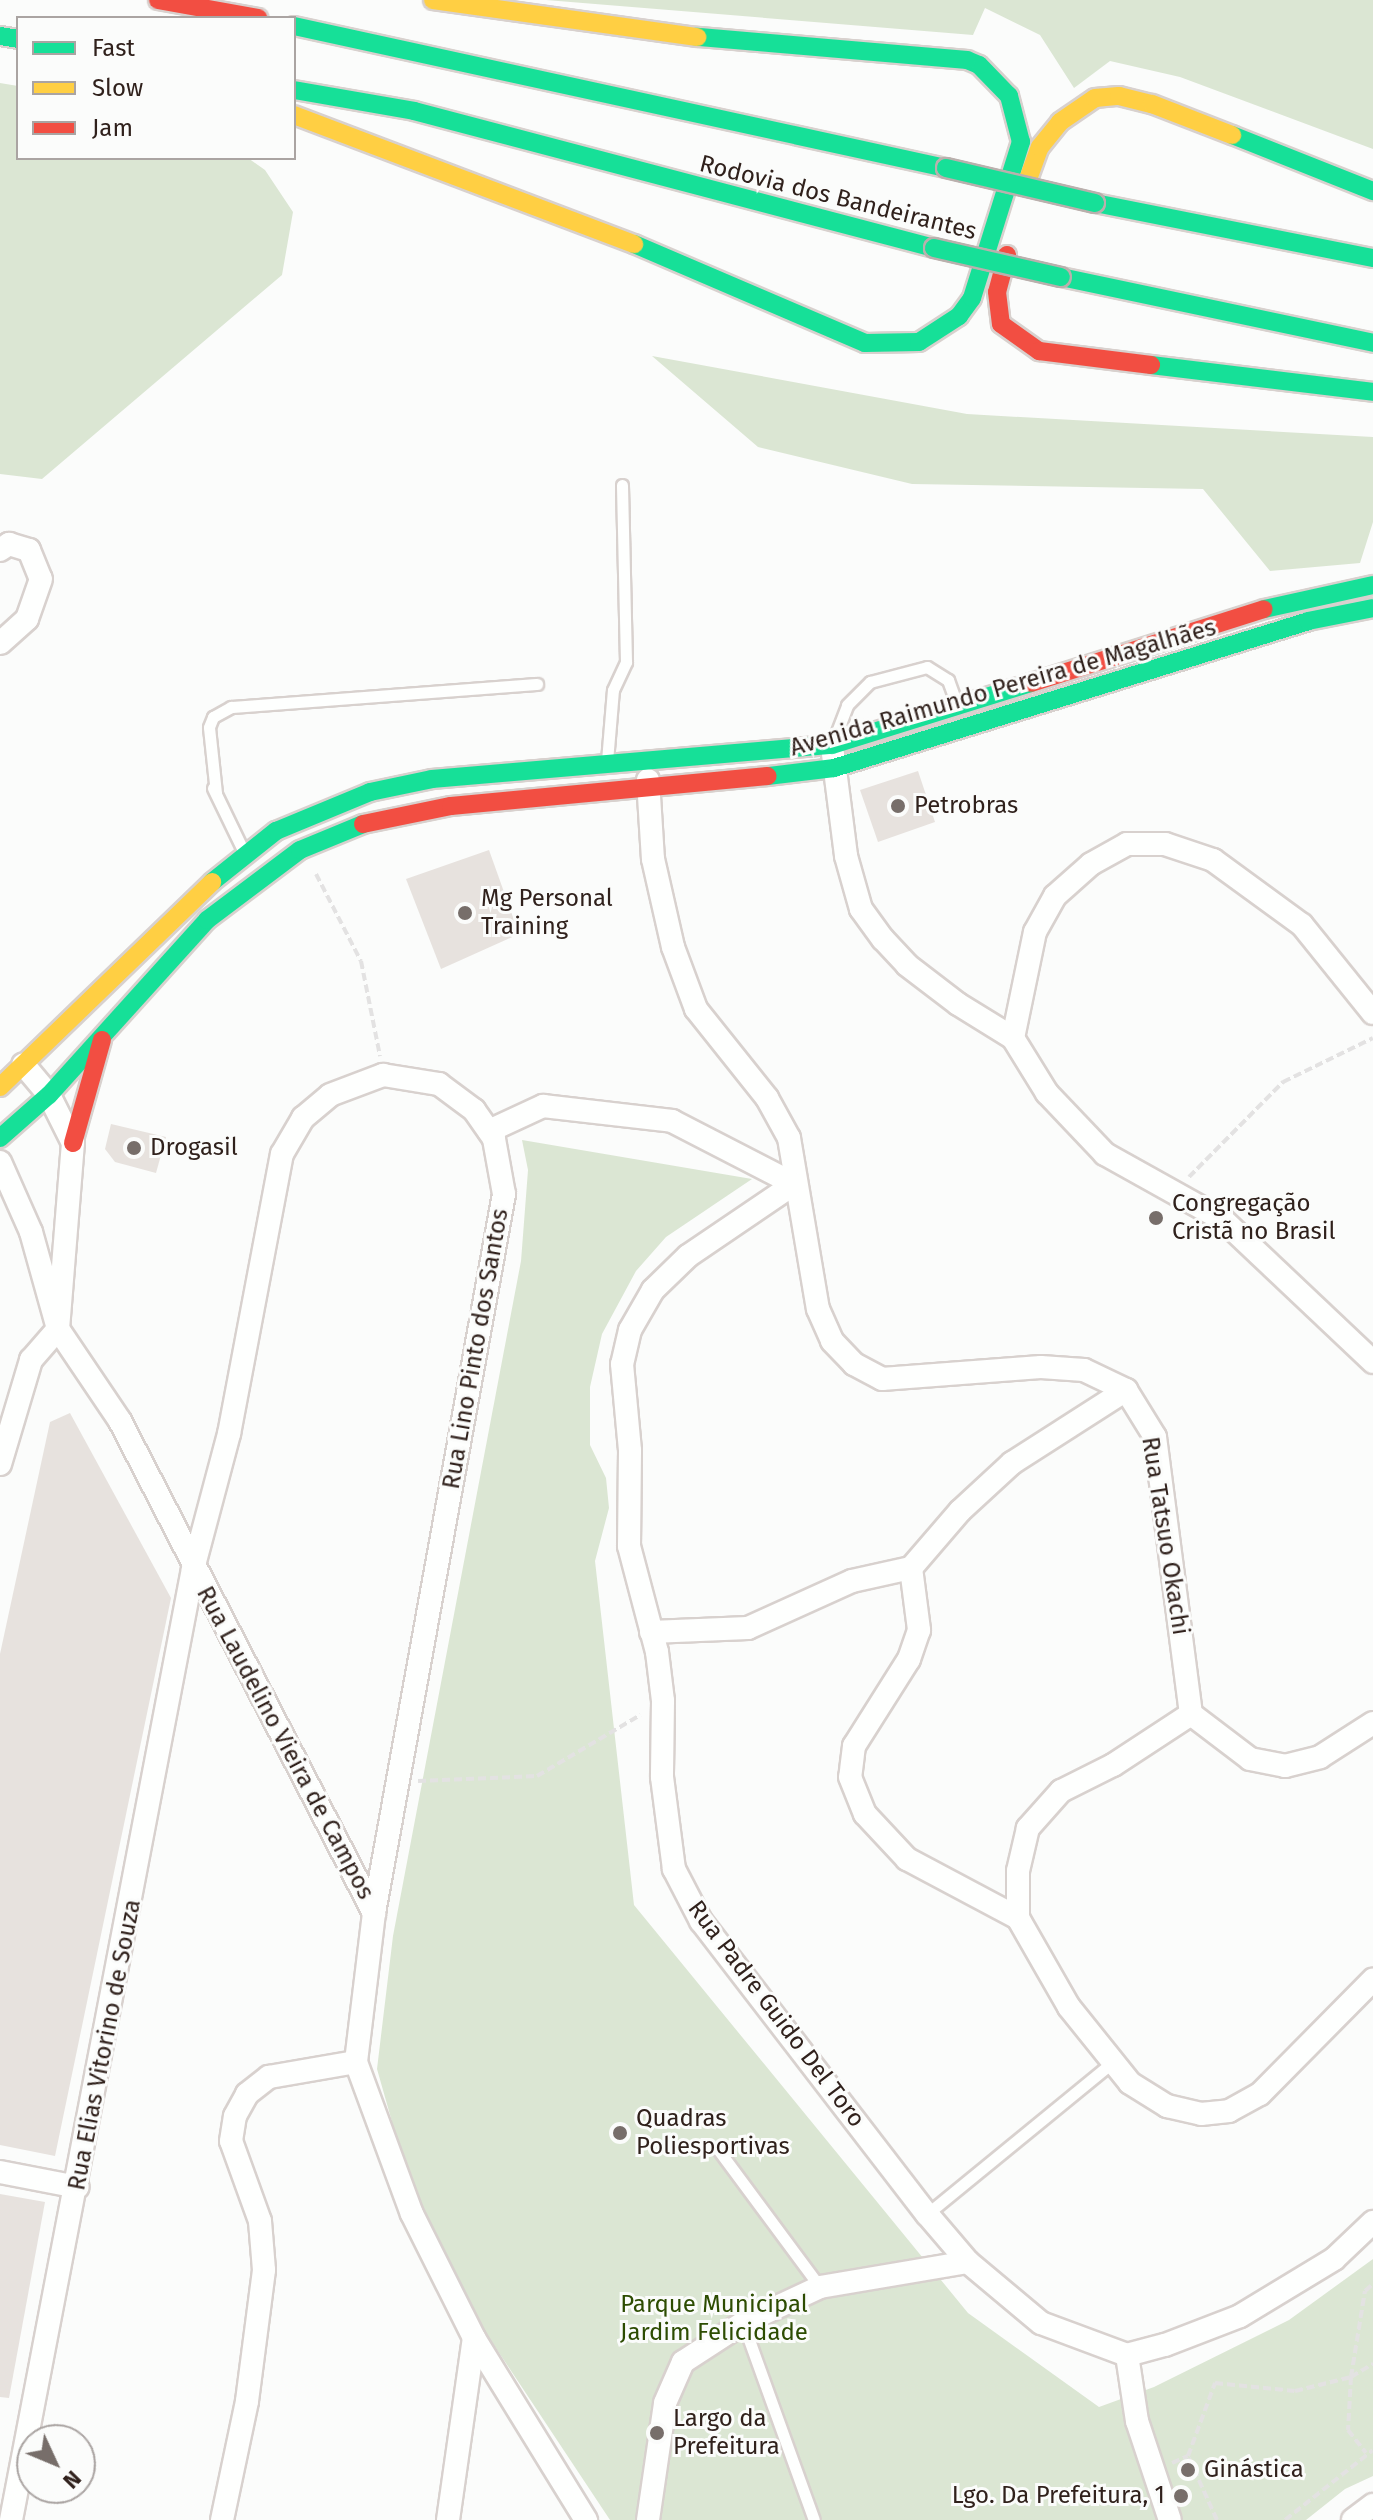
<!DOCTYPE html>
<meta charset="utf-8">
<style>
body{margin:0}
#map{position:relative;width:1373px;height:2520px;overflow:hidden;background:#fbfcfb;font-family:"Fira Sans",sans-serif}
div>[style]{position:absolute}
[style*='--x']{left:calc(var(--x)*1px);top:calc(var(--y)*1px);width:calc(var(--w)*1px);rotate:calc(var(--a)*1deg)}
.green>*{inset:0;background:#dbe6d3}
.building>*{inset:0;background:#e7e2de}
.path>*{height:4px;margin-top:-2px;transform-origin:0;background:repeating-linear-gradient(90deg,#e3e2e2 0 8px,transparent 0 12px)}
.roads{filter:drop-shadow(2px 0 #d8d1ce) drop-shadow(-2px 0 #d8d1ce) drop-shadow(0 2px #d8d1ce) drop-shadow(0 -2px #d8d1ce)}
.lane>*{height:11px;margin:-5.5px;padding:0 5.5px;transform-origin:5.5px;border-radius:5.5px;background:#fefffe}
.street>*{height:22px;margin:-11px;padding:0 11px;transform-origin:11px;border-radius:11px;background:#fefffe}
.fast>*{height:18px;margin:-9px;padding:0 9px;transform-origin:9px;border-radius:9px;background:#16e098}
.slow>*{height:18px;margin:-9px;padding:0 9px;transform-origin:9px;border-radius:9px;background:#ffcf43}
.jam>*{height:18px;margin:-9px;padding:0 9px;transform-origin:9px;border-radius:9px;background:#f24e42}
.bridges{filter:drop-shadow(2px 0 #bab0ad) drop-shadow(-2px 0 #bab0ad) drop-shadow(0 2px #bab0ad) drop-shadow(0 -2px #bab0ad)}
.fast-bridge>*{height:18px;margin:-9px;padding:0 9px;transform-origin:9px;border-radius:9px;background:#16e098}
.dots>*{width:22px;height:22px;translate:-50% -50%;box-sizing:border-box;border:4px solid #fbfcfb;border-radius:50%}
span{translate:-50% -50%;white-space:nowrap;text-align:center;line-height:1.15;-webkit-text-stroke:6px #fbfcfb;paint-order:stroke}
.street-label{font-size:24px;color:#30211c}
.poi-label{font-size:24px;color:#30211c}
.left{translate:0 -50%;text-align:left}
.right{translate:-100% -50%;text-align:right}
.park-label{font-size:24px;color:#2d4c02}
.legend{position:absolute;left:16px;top:16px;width:280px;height:144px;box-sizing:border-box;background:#fbfcfb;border:2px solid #aaa4a2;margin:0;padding:10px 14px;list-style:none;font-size:24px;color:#30211c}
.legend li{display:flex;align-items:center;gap:16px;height:40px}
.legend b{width:40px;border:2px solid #aaa4a2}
.north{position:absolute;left:16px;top:2424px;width:80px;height:80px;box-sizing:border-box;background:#fbfcfb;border:2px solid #aaa4a2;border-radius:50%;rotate:134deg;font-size:22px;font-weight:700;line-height:32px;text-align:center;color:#30211c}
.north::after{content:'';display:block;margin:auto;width:28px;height:36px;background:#776e6a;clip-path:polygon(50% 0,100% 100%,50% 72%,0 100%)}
</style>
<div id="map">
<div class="green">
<i style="clip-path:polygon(546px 0,1373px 0,1373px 149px,1180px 77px,1110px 61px,1074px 88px,1040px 35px,985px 8px,973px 35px)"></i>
<i style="clip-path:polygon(0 83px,18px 86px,18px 158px,248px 158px,265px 170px,293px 212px,282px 275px,42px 479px,0 474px)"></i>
<i style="clip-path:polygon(652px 356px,967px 414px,1373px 437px,1373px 522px,1360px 563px,1270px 571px,1203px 489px,912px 484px,758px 447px)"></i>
<i style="clip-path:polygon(522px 1140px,752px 1179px,666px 1237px,636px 1271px,602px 1334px,590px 1387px,590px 1445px,606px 1478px,609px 1508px,595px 1561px,634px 1905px,968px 2313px,1099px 2407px,1154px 2387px,1289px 2320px,1373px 2259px,1373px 2476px,1345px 2489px,1306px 2520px,610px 2520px,462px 2297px,402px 2157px,377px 2069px,393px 1936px,521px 1261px,528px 1170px)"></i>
</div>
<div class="building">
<i style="clip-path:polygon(918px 771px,935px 822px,878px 842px,860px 790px)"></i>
<i style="clip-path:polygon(489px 850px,519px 934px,441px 969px,406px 879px)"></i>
<i style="clip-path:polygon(111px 1124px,166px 1137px,156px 1173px,115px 1162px,105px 1149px)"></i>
<i style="clip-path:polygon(70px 1413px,171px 1598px,55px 2156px,0 2145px,0 1654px,50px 1422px)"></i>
<i style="clip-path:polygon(0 2194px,45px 2202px,9px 2398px,0 2397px)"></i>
</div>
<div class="path">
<i style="--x:316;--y:874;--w:98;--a:62.7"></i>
<i style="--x:361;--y:961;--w:97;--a:78.7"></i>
<i style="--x:1189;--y:1177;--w:134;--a:-45.3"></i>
<i style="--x:1283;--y:1082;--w:100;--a:-26.1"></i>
<i style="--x:418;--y:1781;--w:119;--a:-2.4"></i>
<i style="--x:537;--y:1776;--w:120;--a:-30.6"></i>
<i style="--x:1351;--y:2377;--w:87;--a:-80.8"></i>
<i style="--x:1365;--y:2291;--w:11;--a:-41"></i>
<i style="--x:1351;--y:2377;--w:26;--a:-31"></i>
<i style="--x:1172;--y:2463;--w:17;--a:-24"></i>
<i style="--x:1217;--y:2520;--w:70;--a:-114.4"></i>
<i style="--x:1188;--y:2456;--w:78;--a:-69.7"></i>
<i style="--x:1215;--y:2383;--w:80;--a:5.7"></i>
<i style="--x:1295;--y:2391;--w:58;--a:-14"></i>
<i style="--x:1351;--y:2377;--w:53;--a:93.2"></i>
<i style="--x:1348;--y:2430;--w:29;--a:52"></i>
<i style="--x:1285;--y:2520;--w:112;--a:-38.5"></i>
</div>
<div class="roads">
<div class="lane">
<i style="--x:835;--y:737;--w:34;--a:-69"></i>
<i style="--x:847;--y:705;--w:33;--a:-45"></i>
<i style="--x:870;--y:682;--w:59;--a:-14.7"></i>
<i style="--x:927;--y:667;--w:25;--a:32"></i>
<i style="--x:948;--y:680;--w:23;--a:70"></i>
<i style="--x:607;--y:761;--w:71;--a:-85.2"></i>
<i style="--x:613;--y:690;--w:31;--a:-65"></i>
<i style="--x:626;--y:662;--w:177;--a:-91.3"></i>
<i style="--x:213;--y:788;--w:67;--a:64.2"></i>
<i style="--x:216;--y:793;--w:66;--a:-96.1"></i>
<i style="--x:209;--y:727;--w:11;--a:-68"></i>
<i style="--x:213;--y:717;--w:21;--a:-29"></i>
<i style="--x:231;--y:707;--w:307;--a:-4.3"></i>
<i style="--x:717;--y:2148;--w:173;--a:53.5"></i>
<i style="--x:927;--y:2214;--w:237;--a:-39.3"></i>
<i style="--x:743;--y:2323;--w:209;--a:70.2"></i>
</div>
<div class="street">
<i style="--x:0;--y:550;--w:11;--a:-34"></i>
<i style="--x:9;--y:544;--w:21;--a:17"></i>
<i style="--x:29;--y:550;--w:31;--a:68"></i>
<i style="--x:41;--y:579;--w:42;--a:109.3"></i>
<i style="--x:27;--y:619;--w:36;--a:138"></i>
<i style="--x:833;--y:754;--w:103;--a:82.7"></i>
<i style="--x:846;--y:856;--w:55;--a:74.2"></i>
<i style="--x:861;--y:909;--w:37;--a:54"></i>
<i style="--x:883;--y:939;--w:35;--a:47"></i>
<i style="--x:907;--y:965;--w:64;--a:37.4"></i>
<i style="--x:958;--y:1004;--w:65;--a:31.7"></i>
<i style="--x:1013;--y:1038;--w:65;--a:58.3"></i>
<i style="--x:1047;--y:1093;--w:84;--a:46.4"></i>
<i style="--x:1105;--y:1154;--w:134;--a:29.1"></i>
<i style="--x:1222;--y:1219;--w:208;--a:43.4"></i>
<i style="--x:648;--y:780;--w:79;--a:86.4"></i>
<i style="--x:653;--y:859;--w:90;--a:77.2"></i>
<i style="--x:673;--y:947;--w:66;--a:69.6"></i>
<i style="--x:696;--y:1009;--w:114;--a:51.4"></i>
<i style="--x:767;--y:1098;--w:46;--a:61.2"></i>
<i style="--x:789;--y:1138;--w:173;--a:80.4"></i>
<i style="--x:818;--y:1309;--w:35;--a:66"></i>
<i style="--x:832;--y:1341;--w:32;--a:46"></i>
<i style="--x:854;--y:1364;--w:32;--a:28"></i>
<i style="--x:882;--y:1379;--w:159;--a:-4.3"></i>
<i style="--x:1041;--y:1367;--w:43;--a:4"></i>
<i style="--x:1084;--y:1370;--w:47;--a:25.5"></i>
<i style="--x:1126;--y:1390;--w:55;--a:58.3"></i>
<i style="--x:1155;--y:1437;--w:279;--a:82.6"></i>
<i style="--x:1191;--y:1714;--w:74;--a:37.3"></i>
<i style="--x:1250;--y:1759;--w:36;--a:11"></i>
<i style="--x:1285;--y:1766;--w:36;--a:-14"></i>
<i style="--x:1320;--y:1757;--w:63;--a:-32.7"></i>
<i style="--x:1013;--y:1038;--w:108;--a:-78.3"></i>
<i style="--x:1035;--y:932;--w:41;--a:-60.9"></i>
<i style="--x:1055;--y:896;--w:48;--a:-41.6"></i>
<i style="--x:1091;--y:864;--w:41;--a:-29.1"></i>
<i style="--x:1127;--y:844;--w:38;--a:0"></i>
<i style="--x:1165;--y:844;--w:51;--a:18.4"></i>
<i style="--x:1213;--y:860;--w:110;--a:36.1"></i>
<i style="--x:1302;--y:925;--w:113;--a:51.1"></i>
<i style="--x:489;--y:1131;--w:60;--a:-24.8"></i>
<i style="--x:543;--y:1106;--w:130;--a:6.6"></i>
<i style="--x:672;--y:1121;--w:137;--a:27.3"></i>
<i style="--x:0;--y:1162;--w:77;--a:66.1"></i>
<i style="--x:31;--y:1232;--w:101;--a:74.4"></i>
<i style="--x:58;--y:1329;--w:111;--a:56"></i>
<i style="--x:120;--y:1421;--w:554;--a:62.69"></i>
<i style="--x:374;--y:1913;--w:150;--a:96.9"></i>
<i style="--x:356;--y:2062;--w:162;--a:69.8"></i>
<i style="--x:412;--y:2214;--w:139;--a:63.4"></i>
<i style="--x:474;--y:2338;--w:214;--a:58.4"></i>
<i style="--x:794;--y:1184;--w:128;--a:145.8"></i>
<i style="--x:688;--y:1256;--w:49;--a:135.8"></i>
<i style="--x:653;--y:1290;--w:46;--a:119.9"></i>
<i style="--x:630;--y:1330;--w:35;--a:103"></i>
<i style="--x:622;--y:1364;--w:87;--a:84.7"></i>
<i style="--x:630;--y:1451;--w:95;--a:90.6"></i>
<i style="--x:629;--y:1546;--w:110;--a:75.2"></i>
<i style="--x:657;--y:1652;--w:49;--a:83"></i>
<i style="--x:663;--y:1701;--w:76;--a:90.8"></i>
<i style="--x:662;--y:1777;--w:93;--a:82.6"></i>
<i style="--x:674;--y:1869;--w:59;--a:62.6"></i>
<i style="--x:701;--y:1921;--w:370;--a:52.4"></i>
<i style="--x:927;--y:2214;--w:63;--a:49.5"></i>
<i style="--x:968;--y:2262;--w:95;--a:39.9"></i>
<i style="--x:1041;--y:2323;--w:92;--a:20.4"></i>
<i style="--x:1127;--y:2355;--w:39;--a:-15"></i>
<i style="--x:1165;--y:2345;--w:80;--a:-21.1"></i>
<i style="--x:1240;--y:2316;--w:110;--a:-31.2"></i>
<i style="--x:1334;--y:2259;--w:54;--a:-43.5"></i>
<i style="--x:0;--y:1464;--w:109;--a:-73.4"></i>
<i style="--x:31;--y:1360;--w:41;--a:-48.9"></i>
<i style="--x:58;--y:1329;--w:187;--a:-85.4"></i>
<i style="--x:73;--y:1143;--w:54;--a:-116.6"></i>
<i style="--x:49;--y:1095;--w:40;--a:-130"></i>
<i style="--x:911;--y:1568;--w:63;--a:82.6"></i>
<i style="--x:919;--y:1630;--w:31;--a:109"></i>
<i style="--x:909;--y:1659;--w:103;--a:122.3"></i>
<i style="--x:854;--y:1746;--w:31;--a:97"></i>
<i style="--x:850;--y:1777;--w:40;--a:68"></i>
<i style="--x:865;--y:1814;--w:62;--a:47"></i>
<i style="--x:907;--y:1859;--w:126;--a:28"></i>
<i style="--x:911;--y:1568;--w:75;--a:-49.3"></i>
<i style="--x:960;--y:1511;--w:71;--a:-42.7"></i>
<i style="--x:1012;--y:1463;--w:135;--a:-32.6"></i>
<i style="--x:651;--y:1632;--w:97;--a:-2.4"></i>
<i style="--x:748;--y:1628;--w:114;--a:-24.3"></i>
<i style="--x:852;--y:1581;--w:60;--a:-12.4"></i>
<i style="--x:1191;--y:1714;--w:93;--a:146.8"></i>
<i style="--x:1113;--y:1765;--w:58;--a:153.4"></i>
<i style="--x:1061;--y:1791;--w:50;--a:131.7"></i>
<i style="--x:1028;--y:1828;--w:44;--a:103.1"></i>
<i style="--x:1018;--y:1871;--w:47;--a:90"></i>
<i style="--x:1018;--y:1918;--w:103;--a:60.2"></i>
<i style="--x:1069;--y:2007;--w:97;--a:51.2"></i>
<i style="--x:1130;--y:2083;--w:44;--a:31.9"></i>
<i style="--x:1167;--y:2106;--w:35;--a:13"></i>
<i style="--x:1201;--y:2114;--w:28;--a:-6"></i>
<i style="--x:1229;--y:2111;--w:35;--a:-29"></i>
<i style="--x:1260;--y:2094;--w:161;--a:-45.3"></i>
<i style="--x:0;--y:2172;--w:79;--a:10.9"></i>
<i style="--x:1127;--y:2355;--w:67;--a:81.4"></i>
<i style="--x:1137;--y:2421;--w:104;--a:71.6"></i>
<i style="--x:11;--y:2520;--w:968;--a:-79.17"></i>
<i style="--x:193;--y:1569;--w:140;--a:-75.1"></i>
<i style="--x:229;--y:1434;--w:285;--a:-79.3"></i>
<i style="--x:282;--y:1154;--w:42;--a:-59.7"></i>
<i style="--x:303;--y:1118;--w:35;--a:-40"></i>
<i style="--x:330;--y:1095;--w:57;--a:-20.7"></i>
<i style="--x:383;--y:1075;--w:57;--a:9.1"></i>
<i style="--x:439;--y:1084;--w:44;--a:36.6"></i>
<i style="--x:474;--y:1110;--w:35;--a:55"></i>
<i style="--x:494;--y:1139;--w:56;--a:79.7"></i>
<i style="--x:504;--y:1194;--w:731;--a:100.25"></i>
<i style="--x:222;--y:2520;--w:122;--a:-78.1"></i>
<i style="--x:247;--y:2401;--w:132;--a:-82.6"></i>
<i style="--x:264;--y:2270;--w:49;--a:-94.7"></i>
<i style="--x:260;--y:2221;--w:85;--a:-109.9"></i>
<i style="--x:231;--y:2141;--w:25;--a:-81"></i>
<i style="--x:235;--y:2116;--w:25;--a:-61"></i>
<i style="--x:247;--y:2094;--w:28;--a:-38"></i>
<i style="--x:269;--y:2077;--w:88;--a:-9.8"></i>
<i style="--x:448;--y:2520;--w:184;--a:-81.9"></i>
<i style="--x:648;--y:2520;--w:118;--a:-81.7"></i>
<i style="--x:665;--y:2403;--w:45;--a:-66.3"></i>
<i style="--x:683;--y:2362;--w:72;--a:-33"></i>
<i style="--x:743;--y:2323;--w:85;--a:-25.1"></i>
<i style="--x:820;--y:2287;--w:150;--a:-9.6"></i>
<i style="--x:1353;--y:2520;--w:25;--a:-37"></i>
</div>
<div class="fast">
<i style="--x:294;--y:26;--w:667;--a:12.29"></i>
<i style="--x:0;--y:36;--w:18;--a:9"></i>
<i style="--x:294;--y:90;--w:122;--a:9.9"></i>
<i style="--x:414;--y:111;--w:538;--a:14.76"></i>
<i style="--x:1232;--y:135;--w:152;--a:21.7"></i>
<i style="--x:1095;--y:203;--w:283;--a:11.2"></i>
<i style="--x:634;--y:244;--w:251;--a:23.2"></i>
<i style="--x:865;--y:343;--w:54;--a:-1.1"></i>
<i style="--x:919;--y:342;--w:48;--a:-33"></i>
<i style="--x:959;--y:316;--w:22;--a:-54"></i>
<i style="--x:972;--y:298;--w:164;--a:-72.6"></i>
<i style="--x:1021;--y:142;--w:48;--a:-104.6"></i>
<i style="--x:1009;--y:96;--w:43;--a:-134.1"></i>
<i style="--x:979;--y:65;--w:13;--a:-157"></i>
<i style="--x:967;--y:60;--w:271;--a:-175.1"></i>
<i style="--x:1061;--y:277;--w:319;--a:11.9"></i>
<i style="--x:1151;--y:365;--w:224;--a:6.9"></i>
<i style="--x:1264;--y:609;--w:112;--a:-12.4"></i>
<i style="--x:768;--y:776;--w:66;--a:-6.9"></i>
<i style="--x:834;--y:768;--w:496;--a:-17.2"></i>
<i style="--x:1308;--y:621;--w:66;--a:-11.3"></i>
<i style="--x:212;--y:882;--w:82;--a:-38.6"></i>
<i style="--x:276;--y:831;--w:102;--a:-22.5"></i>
<i style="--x:370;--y:792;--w:63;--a:-11.8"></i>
<i style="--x:432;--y:779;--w:401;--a:-4.9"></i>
<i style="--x:832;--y:745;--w:208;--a:-17.3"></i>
<i style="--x:0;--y:1138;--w:65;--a:-41.3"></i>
<i style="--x:49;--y:1095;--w:236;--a:-47.9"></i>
<i style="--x:207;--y:920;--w:116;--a:-37"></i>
<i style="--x:300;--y:850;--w:68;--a:-22.4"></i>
</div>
<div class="slow">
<i style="--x:433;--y:0;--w:267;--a:8"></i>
<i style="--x:294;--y:115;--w:364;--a:20.8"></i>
<i style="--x:1027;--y:182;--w:37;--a:-70"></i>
<i style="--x:1040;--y:147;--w:32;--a:-51"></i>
<i style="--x:1060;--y:122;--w:42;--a:-34.4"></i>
<i style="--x:1095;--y:98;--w:24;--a:-5"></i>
<i style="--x:1119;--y:96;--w:34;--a:14"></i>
<i style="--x:1152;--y:104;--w:86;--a:21.2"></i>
<i style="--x:0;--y:1087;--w:295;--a:-44"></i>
</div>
<div class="jam">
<i style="--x:158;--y:0;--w:102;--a:10.2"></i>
<i style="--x:1007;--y:255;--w:38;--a:105"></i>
<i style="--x:997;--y:292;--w:32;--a:83"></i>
<i style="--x:1001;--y:324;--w:47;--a:35.4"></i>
<i style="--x:1039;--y:351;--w:113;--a:7.1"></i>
<i style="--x:1031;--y:683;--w:244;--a:-17.6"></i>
<i style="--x:363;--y:824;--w:90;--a:-11.6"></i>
<i style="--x:451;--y:806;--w:318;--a:-5.4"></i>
<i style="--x:73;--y:1143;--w:107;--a:-74.3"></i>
</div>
</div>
<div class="bridges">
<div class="fast-bridge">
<i style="--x:946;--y:168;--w:153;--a:13.2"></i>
<i style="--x:934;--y:248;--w:130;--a:12.9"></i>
</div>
</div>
<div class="dots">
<i style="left:898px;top:806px;background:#776e6a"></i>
<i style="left:465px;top:913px;background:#776e6a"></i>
<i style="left:134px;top:1148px;background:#776e6a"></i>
<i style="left:1156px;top:1218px;background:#776e6a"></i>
<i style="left:620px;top:2133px;background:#776e6a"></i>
<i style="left:657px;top:2433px;background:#776e6a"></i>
<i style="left:1188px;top:2470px;background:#776e6a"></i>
<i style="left:1181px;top:2496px;background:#776e6a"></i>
</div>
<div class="street-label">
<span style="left:838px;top:198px;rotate:14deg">Rodovia dos Bandeirantes</span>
<span style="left:1003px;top:688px;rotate:-16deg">Avenida Raimundo Pereira de Magalhães</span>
<span style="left:476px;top:1349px;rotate:-80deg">Rua Lino Pinto dos Santos</span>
<span style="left:1165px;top:1536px;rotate:81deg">Rua Tatsuo Okachi</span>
<span style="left:285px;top:1743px;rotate:62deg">Rua Laudelino Vieira de Campos</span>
<span style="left:776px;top:2014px;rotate:53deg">Rua Padre Guido Del Toro</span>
<span style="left:105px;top:2045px;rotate:-79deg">Rua Elias Vitorino de Souza</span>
</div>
<div class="poi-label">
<span class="left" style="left:914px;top:806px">Petrobras</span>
<span class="left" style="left:481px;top:913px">Mg Personal<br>Training</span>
<span class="left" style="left:150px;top:1148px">Drogasil</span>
<span class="left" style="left:1172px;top:1218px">Congregação<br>Cristã no Brasil</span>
<span class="left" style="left:636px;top:2133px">Quadras<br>Poliesportivas</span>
<span class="left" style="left:673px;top:2433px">Largo da<br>Prefeitura</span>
<span class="left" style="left:1204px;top:2470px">Ginástica</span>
<span class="right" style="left:1165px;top:2496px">Lgo. Da Prefeitura, 1</span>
</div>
<div class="park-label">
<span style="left:714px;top:2319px">Parque Municipal<br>Jardim Felicidade</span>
</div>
<ul class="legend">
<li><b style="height:10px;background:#16e098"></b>Fast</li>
<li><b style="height:10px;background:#ffcf43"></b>Slow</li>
<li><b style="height:10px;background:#f24e42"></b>Jam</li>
</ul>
<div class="north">N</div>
</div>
